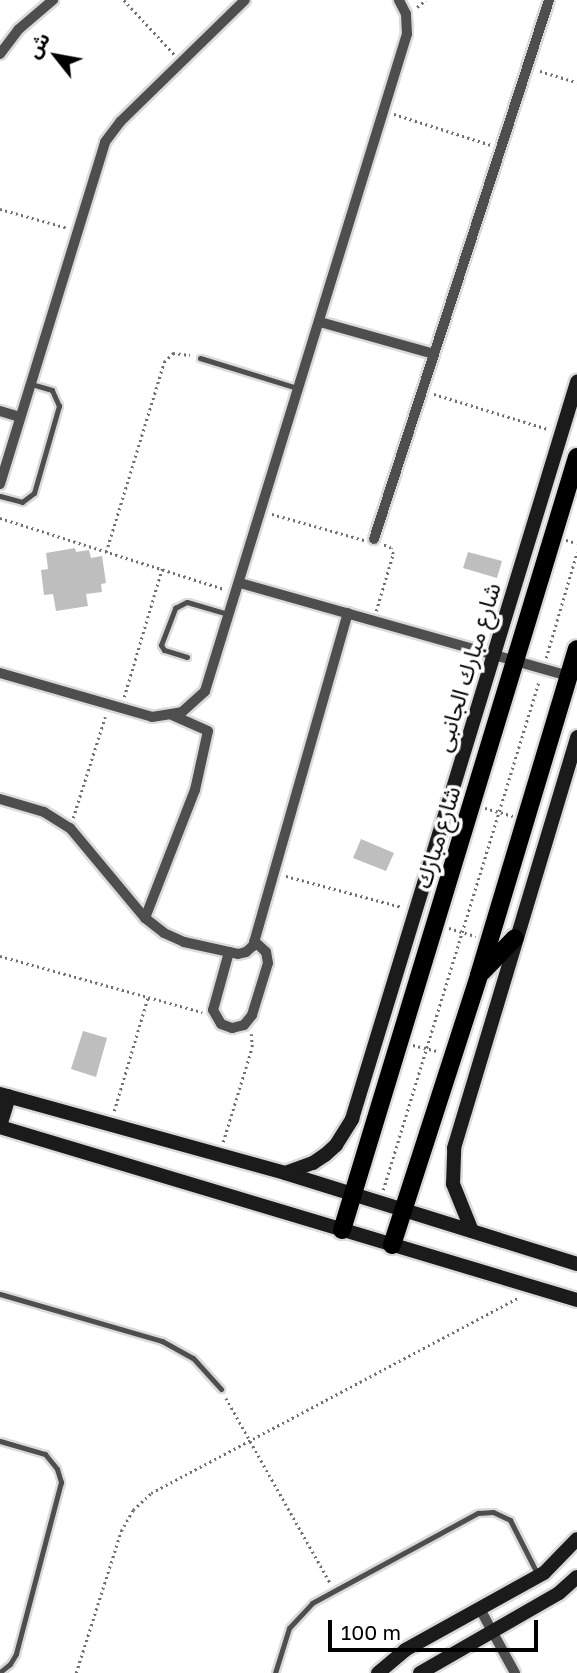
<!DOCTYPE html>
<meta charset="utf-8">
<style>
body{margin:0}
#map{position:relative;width:577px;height:1673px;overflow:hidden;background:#fff;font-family:"Golos Text","Noto Sans Arabic",sans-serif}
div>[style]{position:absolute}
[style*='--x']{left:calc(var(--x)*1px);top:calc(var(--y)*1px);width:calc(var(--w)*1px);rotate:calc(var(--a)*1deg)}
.building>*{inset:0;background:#bebebe}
.path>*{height:2.5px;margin-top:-1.25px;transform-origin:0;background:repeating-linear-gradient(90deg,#707070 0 2px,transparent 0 5.5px)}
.roads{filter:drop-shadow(2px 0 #dbdbdb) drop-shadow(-2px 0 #dbdbdb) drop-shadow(0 2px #dbdbdb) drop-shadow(0 -2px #dbdbdb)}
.lane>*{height:5px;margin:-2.5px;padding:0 2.5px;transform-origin:2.5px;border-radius:2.5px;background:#4e4e4e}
.street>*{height:10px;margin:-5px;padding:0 5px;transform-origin:5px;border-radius:5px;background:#4e4e4e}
.secondary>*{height:14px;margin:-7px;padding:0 7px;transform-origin:7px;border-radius:7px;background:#1b1b1b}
.primary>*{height:18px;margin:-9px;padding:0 9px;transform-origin:9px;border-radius:9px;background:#000}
span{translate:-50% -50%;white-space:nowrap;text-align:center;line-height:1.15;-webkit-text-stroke:7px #fff;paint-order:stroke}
.street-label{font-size:23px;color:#000}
.north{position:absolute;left:21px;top:21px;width:70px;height:70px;-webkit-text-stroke:5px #fff;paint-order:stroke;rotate:301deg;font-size:19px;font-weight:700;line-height:28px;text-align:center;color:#000}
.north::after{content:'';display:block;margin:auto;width:24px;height:32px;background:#000;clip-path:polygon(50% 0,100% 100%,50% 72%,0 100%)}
.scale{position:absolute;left:328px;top:1620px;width:210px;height:32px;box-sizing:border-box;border:4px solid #000;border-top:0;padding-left:9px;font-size:21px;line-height:24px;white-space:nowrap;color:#000;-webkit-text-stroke:5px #fff;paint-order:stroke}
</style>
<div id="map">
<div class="building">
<i style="clip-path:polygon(75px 548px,76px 552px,89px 550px,91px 558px,102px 556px,106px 583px,101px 584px,102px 592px,86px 594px,88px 606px,56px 611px,53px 594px,44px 595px,41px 570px,48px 569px,46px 553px)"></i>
<i style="clip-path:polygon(468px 552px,502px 561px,497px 578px,463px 568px)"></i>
<i style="clip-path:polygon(361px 839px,394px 853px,386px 871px,353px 858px)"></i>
<i style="clip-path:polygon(83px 1031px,107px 1038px,96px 1077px,71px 1069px)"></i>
</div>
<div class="path">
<i style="--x:124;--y:0;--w:74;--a:47.2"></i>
<i style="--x:417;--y:7;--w:11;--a:-38"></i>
<i style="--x:540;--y:71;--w:39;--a:17"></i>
<i style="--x:394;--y:114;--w:102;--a:17.7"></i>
<i style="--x:0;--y:209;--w:71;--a:15.6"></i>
<i style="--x:434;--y:394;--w:119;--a:17.1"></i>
<i style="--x:272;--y:514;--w:96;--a:15.8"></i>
<i style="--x:0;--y:518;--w:235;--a:17.6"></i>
<i style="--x:566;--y:540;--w:11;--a:15"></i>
<i style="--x:106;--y:552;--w:199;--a:-73"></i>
<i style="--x:164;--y:362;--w:13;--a:-45"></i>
<i style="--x:173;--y:353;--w:17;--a:7"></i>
<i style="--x:376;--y:611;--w:59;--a:-73.4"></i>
<i style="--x:393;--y:554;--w:6;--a:-108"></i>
<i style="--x:391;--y:548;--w:8;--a:-157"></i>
<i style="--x:546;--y:658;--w:110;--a:-73.7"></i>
<i style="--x:124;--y:697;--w:134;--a:-73.5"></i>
<i style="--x:485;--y:808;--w:29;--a:16"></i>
<i style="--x:73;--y:818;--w:106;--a:-72.4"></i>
<i style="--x:286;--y:876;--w:120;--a:15"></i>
<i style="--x:449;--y:928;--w:28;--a:17"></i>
<i style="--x:0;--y:956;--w:210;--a:15.5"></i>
<i style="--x:413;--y:1045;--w:25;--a:14"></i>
<i style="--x:114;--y:1111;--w:119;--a:-73.4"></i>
<i style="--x:223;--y:1142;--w:99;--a:-73"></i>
<i style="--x:252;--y:1047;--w:13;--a:-94"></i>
<i style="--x:383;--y:1190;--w:532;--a:-72.96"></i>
<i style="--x:226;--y:1398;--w:214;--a:60.6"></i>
<i style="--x:76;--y:1673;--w:149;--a:-72.4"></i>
<i style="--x:121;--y:1531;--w:24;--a:-60"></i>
<i style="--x:133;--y:1510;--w:25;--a:-43"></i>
<i style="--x:151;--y:1493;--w:415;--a:-28"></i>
</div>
<div class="roads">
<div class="lane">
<i style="--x:200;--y:358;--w:102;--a:17.2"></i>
<i style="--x:0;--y:496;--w:23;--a:15"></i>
<i style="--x:22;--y:502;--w:15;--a:-37"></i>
<i style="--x:34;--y:493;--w:91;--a:-74"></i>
<i style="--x:59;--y:406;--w:17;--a:-114"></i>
<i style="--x:52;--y:390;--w:22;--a:-164"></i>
<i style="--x:187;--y:657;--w:24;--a:-163"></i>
<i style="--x:164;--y:650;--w:6;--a:-121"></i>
<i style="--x:161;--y:645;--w:40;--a:-69"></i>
<i style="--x:175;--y:608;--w:13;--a:-27"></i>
<i style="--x:187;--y:602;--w:43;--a:16.3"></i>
<i style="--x:0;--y:1294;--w:169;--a:16.2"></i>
<i style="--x:162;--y:1341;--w:35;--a:29"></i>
<i style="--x:193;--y:1358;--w:42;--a:47.9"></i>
<i style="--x:0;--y:1441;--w:47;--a:16.1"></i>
<i style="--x:45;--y:1454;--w:19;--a:51"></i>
<i style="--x:57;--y:1469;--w:14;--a:73"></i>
<i style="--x:61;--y:1482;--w:178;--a:104.7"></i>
<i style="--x:16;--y:1654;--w:12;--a:121"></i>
<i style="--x:10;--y:1664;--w:13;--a:141"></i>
<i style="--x:275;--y:1673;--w:47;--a:-72.7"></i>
<i style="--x:289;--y:1628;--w:34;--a:-47"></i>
<i style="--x:312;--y:1603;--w:189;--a:-28.5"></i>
<i style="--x:478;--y:1513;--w:15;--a:-4"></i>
<i style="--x:493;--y:1512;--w:19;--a:25"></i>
<i style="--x:510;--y:1520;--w:59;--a:63"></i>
</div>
<div class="street">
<i style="--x:0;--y:54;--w:31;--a:-53"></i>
<i style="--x:19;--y:29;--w:45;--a:-40.5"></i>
<i style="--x:320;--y:322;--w:118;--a:15.7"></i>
<i style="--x:0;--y:411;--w:21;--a:17"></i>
<i style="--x:0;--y:484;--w:358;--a:-72.9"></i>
<i style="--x:105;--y:142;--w:26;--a:-53"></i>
<i style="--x:121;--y:121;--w:173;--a:-44.3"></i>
<i style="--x:374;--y:539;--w:567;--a:-72.01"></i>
<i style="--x:240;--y:583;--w:342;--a:15.8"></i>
<i style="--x:0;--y:673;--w:158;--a:16.1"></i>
<i style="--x:152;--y:717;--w:30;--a:-9"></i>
<i style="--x:182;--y:712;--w:31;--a:-42"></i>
<i style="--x:205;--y:691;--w:687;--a:-72.91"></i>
<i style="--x:407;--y:34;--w:20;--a:-93"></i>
<i style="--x:406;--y:14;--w:16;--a:-117"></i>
<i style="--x:0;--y:799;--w:46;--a:16.5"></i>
<i style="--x:44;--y:812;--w:31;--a:32"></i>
<i style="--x:70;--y:828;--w:117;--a:50.2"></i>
<i style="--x:145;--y:918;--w:24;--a:38"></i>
<i style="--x:164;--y:933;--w:22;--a:24"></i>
<i style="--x:184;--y:942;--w:55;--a:12.5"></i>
<i style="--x:238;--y:954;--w:8;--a:-14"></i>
<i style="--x:246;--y:952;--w:9;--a:-41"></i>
<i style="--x:253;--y:946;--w:346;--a:-74.1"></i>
<i style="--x:145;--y:918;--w:137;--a:-68.7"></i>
<i style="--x:195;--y:790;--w:60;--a:-77.6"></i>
<i style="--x:208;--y:731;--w:39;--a:-156"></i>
<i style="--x:229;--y:952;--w:60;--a:105.4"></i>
<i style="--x:213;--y:1010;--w:16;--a:60"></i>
<i style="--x:221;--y:1024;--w:12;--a:20"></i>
<i style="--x:232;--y:1028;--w:12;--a:-14"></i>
<i style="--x:244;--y:1025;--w:13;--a:-51"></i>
<i style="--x:252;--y:1015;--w:54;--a:-72.9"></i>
<i style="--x:268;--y:963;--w:11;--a:-100"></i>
<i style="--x:266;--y:952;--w:16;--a:-137"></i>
<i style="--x:480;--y:1609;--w:73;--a:61.3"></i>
</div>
<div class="secondary">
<i style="--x:0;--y:1094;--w:296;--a:15.5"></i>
<i style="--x:285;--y:1173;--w:306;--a:17.3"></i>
<i style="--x:0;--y:1126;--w:31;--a:-73"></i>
<i style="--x:0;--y:1127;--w:602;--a:16.69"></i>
<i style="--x:285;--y:1173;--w:30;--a:-20"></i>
<i style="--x:313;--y:1163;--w:14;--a:-34"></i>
<i style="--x:325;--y:1155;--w:15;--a:-42"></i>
<i style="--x:336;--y:1145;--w:31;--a:-58"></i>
<i style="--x:352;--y:1119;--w:771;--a:-73.02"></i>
<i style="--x:472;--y:1231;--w:51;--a:-112"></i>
<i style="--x:453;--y:1184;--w:36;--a:-88"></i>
<i style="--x:454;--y:1148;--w:429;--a:-73.3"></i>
<i style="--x:378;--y:1673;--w:35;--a:-40"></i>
<i style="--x:405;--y:1650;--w:159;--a:-29"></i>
<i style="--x:544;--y:1573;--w:47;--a:-45.9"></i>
<i style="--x:420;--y:1673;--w:160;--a:-29.9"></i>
<i style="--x:559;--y:1593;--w:24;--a:-42"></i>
</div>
<div class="primary">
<i style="--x:482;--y:972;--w:47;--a:-45.9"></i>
<i style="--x:342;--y:1230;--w:808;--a:-73.09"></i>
<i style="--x:392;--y:1245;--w:284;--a:-72.1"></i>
<i style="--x:479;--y:975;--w:340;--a:-73.3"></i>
</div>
</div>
<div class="street-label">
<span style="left:467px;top:667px;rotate:-73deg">شارع مبارك الجانبى</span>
<span style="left:437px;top:837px;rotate:-73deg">شارع مبارك</span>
</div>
<div class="north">ش</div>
<div class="scale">100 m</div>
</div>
